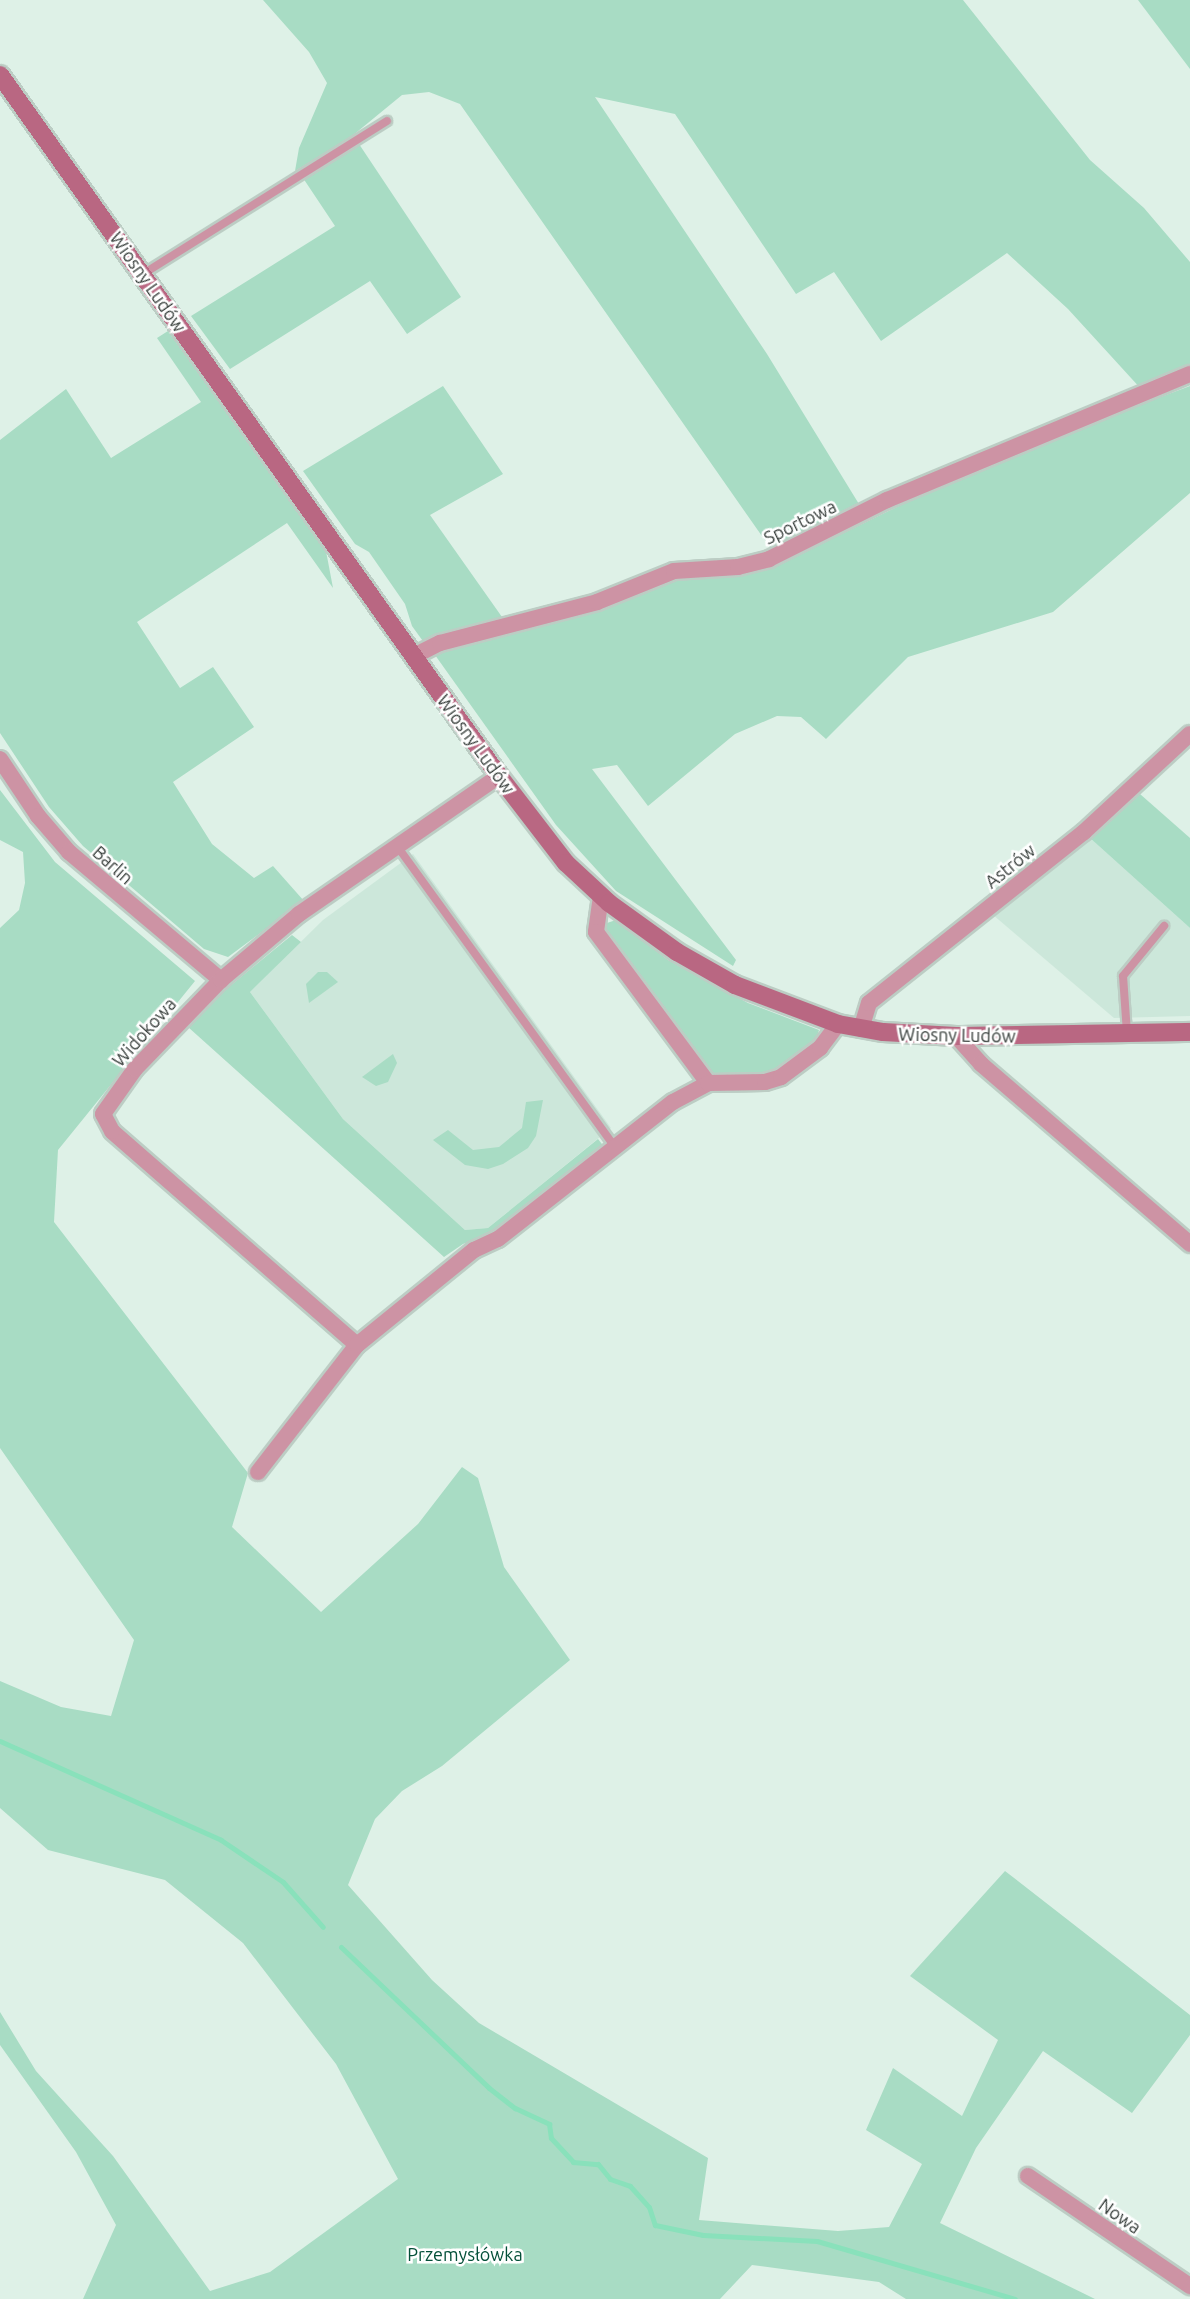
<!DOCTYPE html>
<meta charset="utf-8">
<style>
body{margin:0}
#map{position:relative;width:1190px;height:2299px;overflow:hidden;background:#def1e7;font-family:Ubuntu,sans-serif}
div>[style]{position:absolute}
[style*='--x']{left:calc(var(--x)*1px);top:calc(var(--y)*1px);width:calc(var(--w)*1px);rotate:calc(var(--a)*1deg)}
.built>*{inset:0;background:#cce7da}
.green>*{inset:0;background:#a8dcc4}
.stream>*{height:5px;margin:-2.5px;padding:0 2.5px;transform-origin:2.5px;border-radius:2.5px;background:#89e1bb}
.roads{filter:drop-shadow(2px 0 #bccdc4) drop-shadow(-2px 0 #bccdc4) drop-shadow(0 2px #bccdc4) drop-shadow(0 -2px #bccdc4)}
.lane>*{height:8px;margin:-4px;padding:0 4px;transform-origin:4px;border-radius:4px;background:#cd93a4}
.street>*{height:16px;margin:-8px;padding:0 8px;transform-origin:8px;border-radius:8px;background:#cd93a4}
.secondary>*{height:18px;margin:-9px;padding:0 9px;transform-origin:9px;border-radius:9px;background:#b96782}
span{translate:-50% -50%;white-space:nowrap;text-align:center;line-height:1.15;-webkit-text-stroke:5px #fff;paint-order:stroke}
.street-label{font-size:18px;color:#363d3a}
.park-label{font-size:18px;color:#045039}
</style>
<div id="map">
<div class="built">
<i style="clip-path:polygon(1090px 838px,1190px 928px,1190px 1016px,1114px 1018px,992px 914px)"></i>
<i style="clip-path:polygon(413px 854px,611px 1128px,488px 1228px,465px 1230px,343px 1119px,250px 992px,323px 920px)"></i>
</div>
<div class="green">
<i style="clip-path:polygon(263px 0,963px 0,1090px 160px,1144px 208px,1190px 262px,1190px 368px,1142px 390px,1068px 309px,1007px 253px,881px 341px,834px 272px,796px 294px,675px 114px,595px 97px,767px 354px,862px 509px,773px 552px,460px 104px,429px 92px,402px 95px,346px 141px,295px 171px,299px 148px,327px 83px,309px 52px)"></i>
<i style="clip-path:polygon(1138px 0,1190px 0,1190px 69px)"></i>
<i style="clip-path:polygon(359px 144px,461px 297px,407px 334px,370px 281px,230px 369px,191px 316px,335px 226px,303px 178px)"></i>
<i style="clip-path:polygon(168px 331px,326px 551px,333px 588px,287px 523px,137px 622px,180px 688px,213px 667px,254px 727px,173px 782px,212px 844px,254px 878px,273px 866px,304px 901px,228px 957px,204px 949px,83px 846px,49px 807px,0 733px,0 440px,66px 389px,111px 458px,201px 402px,157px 338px)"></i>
<i style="clip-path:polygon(443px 386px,503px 474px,430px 515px,502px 617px,425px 644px,412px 626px,405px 604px,369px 552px,355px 544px,303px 471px)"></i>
<i style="clip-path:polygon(1190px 386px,1190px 493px,1053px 612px,908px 657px,826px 739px,801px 717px,777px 716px,735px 734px,648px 806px,617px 765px,592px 769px,736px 960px,733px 966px,616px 891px,556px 825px,435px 655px,475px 638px,625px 601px,677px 578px,745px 575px,774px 567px,997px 458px)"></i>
<i style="clip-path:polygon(0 790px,55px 862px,195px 981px,58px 1150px,54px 1222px,248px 1473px,232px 1527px,321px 1612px,418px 1524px,462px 1467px,478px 1478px,504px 1567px,570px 1660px,442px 1766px,402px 1791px,375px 1819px,348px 1885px,432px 1980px,479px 2023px,708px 2158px,699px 2220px,838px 2231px,889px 2227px,922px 2164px,866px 2130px,893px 2068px,962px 2116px,998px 2040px,910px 1976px,1005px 1871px,1190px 2015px,1190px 2035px,1132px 2113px,1043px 2051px,976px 2148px,940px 2223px,1095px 2299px,906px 2299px,879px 2282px,752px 2265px,720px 2299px,83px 2299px,116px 2225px,76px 2152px,0 2045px,0 2012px,36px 2071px,113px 2156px,210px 2291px,270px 2272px,398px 2179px,336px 2064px,243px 1943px,165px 1880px,48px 1850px,0 1808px,0 1681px,61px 1707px,111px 1716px,134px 1640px,0 1448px,0 928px,19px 910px,25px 883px,23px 852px,0 840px)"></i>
<i style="clip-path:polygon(1140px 794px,1190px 838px,1190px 928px,1090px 838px)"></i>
<i style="clip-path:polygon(616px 920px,668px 960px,748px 1003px,819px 1030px,814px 1047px,763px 1078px,711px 1077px,604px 931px,607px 923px)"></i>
<i style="clip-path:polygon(292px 935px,301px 942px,250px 992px,343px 1119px,465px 1230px,488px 1228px,598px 1139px,605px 1148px,498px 1231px,463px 1244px,444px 1257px,188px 1027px,202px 1009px)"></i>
<i style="clip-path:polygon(318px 972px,327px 972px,338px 982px,309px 1003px,306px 984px)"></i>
<i style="clip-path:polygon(393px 1054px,397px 1063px,388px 1082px,376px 1086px,362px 1077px)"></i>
<i style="clip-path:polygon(543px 1100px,536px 1136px,528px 1148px,503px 1164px,488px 1169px,465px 1165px,433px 1140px,448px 1130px,473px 1150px,499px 1147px,522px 1128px,526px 1102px)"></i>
</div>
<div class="stream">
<i style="--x:0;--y:1741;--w:242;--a:24.1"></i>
<i style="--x:221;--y:1840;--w:75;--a:34.1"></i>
<i style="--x:283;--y:1882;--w:60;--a:48.4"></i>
<i style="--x:341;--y:1947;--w:204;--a:43.6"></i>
<i style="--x:489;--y:2088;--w:33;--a:38"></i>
<i style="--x:515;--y:2108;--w:38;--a:25"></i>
<i style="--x:549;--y:2124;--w:14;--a:82"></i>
<i style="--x:551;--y:2138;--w:33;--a:47"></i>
<i style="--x:573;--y:2162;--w:25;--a:5"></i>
<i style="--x:598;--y:2164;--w:19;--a:51"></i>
<i style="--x:610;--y:2179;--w:21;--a:19"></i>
<i style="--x:630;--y:2186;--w:28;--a:48"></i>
<i style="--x:649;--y:2207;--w:19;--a:72"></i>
<i style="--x:655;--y:2225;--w:49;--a:11.8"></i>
<i style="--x:703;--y:2235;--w:114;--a:3"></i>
<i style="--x:817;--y:2241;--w:206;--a:16.3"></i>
</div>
<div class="roads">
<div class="lane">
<i style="--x:143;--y:274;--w:288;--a:-32.1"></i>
<i style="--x:397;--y:846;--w:373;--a:54.1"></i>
<i style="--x:1127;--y:1033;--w:57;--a:-94"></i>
<i style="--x:1123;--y:976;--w:65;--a:-50.6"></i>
</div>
<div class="street">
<i style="--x:414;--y:656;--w:29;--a:-27"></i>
<i style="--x:440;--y:643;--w:162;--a:-14.6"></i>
<i style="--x:597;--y:602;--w:83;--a:-21.9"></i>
<i style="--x:674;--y:571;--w:64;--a:-3.6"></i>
<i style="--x:738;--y:567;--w:32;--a:-14"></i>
<i style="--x:769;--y:559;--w:132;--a:-26.6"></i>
<i style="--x:887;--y:500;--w:328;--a:-22.6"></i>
<i style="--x:0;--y:759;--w:69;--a:56.3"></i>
<i style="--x:38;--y:816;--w:48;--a:49.3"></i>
<i style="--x:69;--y:852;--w:199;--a:40.1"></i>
<i style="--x:601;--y:896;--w:36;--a:98"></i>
<i style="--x:596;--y:932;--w:188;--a:53.4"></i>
<i style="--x:861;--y:1029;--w:27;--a:-73"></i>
<i style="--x:869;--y:1003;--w:275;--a:-38.5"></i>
<i style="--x:1084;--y:832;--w:144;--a:-42.8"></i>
<i style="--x:956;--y:1036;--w:38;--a:48"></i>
<i style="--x:981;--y:1064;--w:276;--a:40.7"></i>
<i style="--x:357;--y:1345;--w:325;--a:-138.9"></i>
<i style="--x:112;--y:1131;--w:19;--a:-118"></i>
<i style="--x:103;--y:1114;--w:55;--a:-54.6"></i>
<i style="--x:135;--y:1069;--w:124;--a:-46"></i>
<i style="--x:221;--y:980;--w:102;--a:-40.2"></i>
<i style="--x:299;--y:914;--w:243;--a:-34.6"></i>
<i style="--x:258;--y:1472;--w:161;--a:-52.1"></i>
<i style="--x:357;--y:1345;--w:151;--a:-39.1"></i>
<i style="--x:474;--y:1250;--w:26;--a:-25"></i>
<i style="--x:498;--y:1239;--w:222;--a:-38.1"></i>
<i style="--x:673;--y:1102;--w:40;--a:-28"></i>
<i style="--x:708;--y:1083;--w:57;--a:-1"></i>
<i style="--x:765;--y:1082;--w:17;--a:-17"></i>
<i style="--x:781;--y:1077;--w:49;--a:-36.6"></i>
<i style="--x:820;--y:1048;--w:30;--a:-53"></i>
<i style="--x:1028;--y:2176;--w:196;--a:34.2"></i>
</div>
<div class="secondary">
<i style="--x:0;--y:75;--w:860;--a:54.56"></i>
<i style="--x:499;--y:776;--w:110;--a:52.4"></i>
<i style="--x:566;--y:863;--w:59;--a:42.9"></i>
<i style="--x:609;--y:903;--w:84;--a:35.8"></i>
<i style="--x:677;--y:952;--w:67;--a:29.6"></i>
<i style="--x:735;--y:985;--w:110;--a:20.7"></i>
<i style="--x:838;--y:1024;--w:46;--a:10.1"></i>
<i style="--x:883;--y:1032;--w:73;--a:3.1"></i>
<i style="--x:956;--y:1036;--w:234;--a:-1"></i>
</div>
</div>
<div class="street-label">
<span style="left:148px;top:282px;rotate:55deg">Wiosny Ludów</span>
<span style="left:800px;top:522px;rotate:-26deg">Sportowa</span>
<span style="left:476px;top:744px;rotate:54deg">Wiosny Ludów</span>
<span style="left:113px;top:865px;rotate:42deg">Barlin</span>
<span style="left:1010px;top:866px;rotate:-39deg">Astrów</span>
<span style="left:144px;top:1032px;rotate:-48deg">Widokowa</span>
<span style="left:957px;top:1035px;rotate:1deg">Wiosny Ludów</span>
<span style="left:1120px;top:2216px;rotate:35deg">Nowa</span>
</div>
<div class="park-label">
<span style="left:465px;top:2254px">Przemysłówka</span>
</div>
</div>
